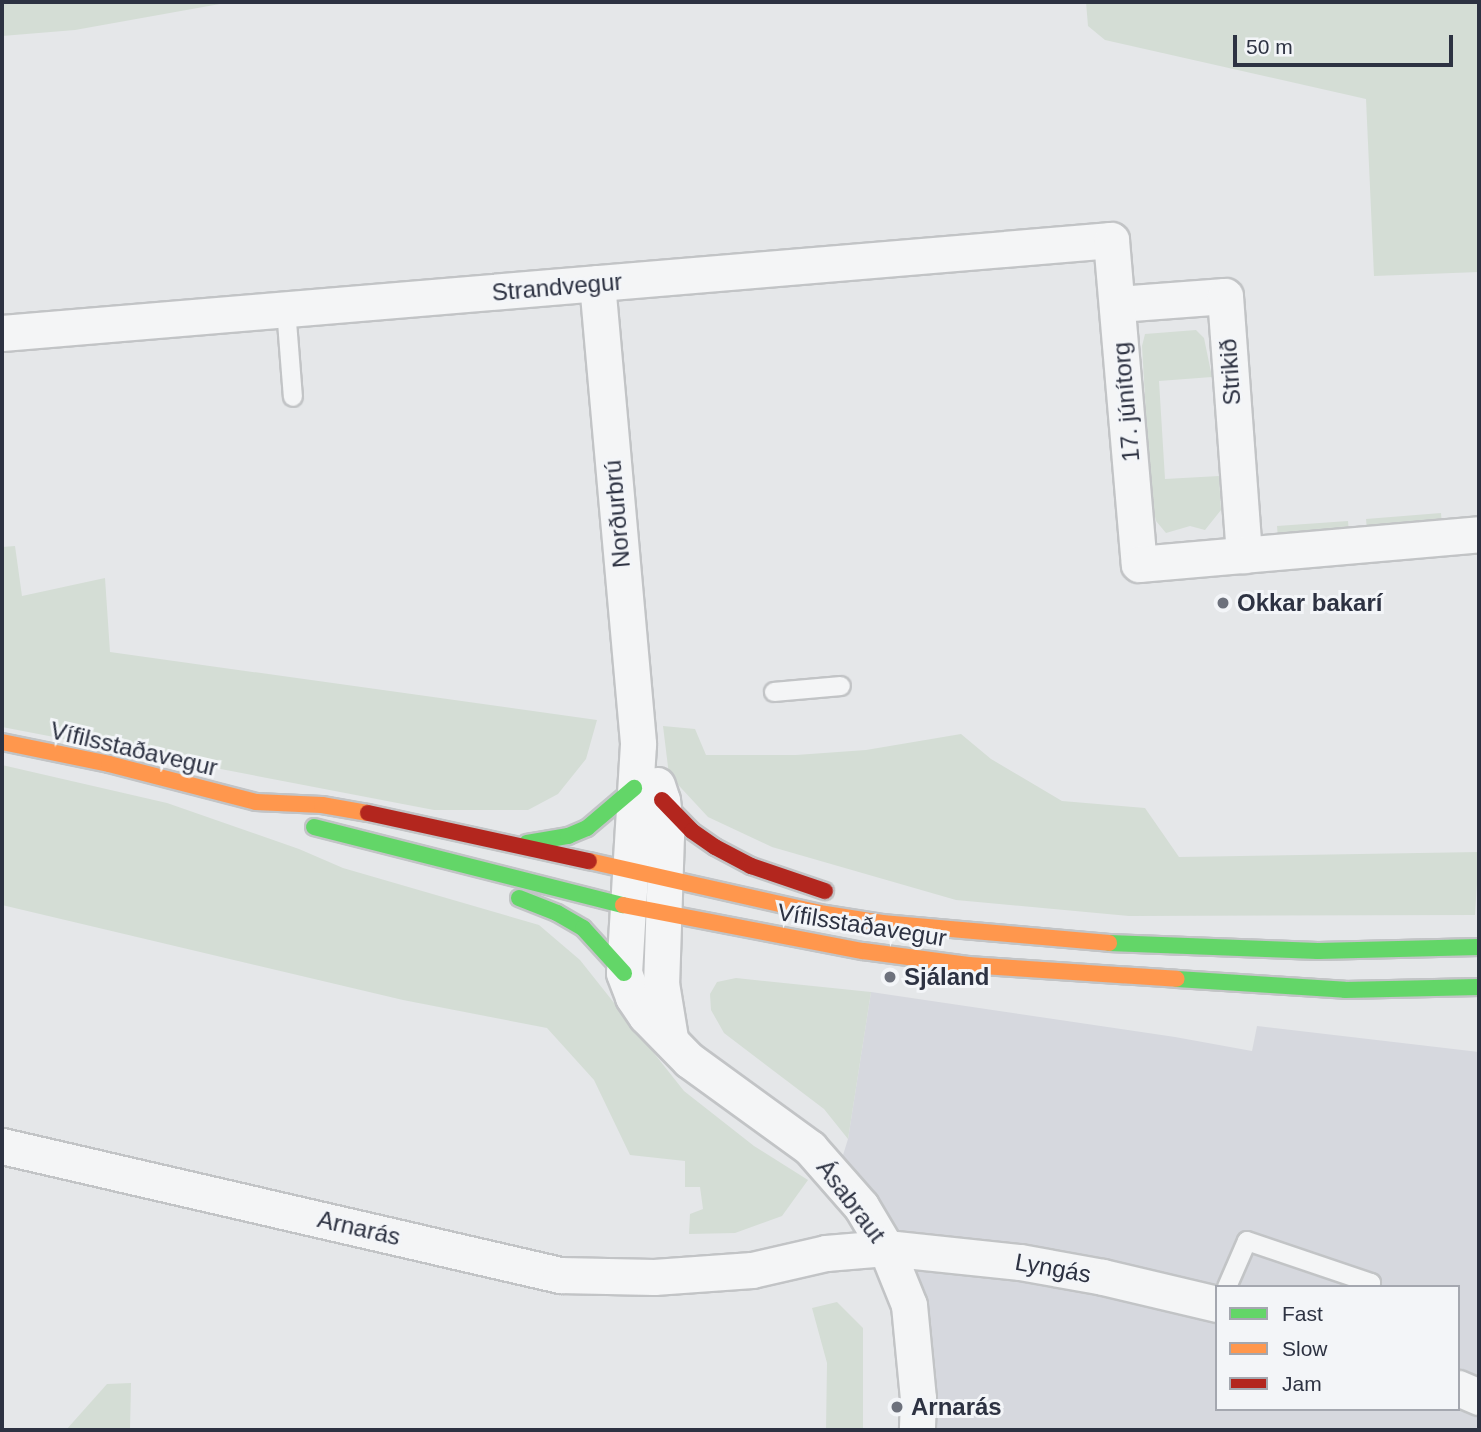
<!DOCTYPE html>
<meta charset="utf-8">
<style>
body{margin:0}
#map{position:relative;width:1481px;height:1432px;overflow:hidden;background:#e5e7e9;font-family:Helvetica,sans-serif}
div>[style]{position:absolute}
[style*='--x']{left:calc(var(--x)*1px);top:calc(var(--y)*1px);width:calc(var(--w)*1px);rotate:calc(var(--a)*1deg)}
.built>*{inset:0;background:#d6d8de}
.green>*{inset:0;background:#d4ddd5}
.roads{filter:drop-shadow(2px 0 #c2c4c6) drop-shadow(-2px 0 #c2c4c6) drop-shadow(0 2px #c2c4c6) drop-shadow(0 -2px #c2c4c6)}
.lane>*{height:18px;margin:-9px;padding:0 9px;transform-origin:9px;border-radius:9px;background:#f4f5f6}
.street>*{height:35px;margin:-17.5px;padding:0 17.5px;transform-origin:17.5px;border-radius:17.5px;background:#f4f5f6}
.fast>*{height:16px;margin:-8px;padding:0 8px;transform-origin:8px;border-radius:8px;background:#63d668}
.slow>*{height:16px;margin:-8px;padding:0 8px;transform-origin:8px;border-radius:8px;background:#ff974d}
.jam>*{height:16px;margin:-8px;padding:0 8px;transform-origin:8px;border-radius:8px;background:#b3261e}
.dots>*{width:19px;height:19px;translate:-50% -50%;box-sizing:border-box;border:4px solid #f3f5f8;border-radius:50%}
span{translate:-50% -50%;white-space:nowrap;text-align:center;line-height:1.15;-webkit-text-stroke:6px #f3f5f8;paint-order:stroke}
.street-label{font-size:24px;color:#2d3242}
.poi-label{font-size:24px;color:#2d3242;font-weight:700}
.left{translate:0 -50%;text-align:left}
.frame{position:absolute;inset:0;border:4px solid #2d3242;pointer-events:none}
.legend{position:absolute;left:1215px;top:1285px;width:245px;height:126px;box-sizing:border-box;background:#f3f5f8;border:2px solid #a4a7af;margin:0;padding:9px 12px;list-style:none;font-size:21px;color:#2d3242}
.legend li{display:flex;align-items:center;gap:14px;height:35px}
.legend b{width:35px;border:2px solid #a4a7af}
.scale{position:absolute;left:1233px;top:35px;width:220px;height:32px;box-sizing:border-box;border:4px solid #2d3242;border-top:0;padding-left:9px;font-size:21px;line-height:24px;white-space:nowrap;color:#2d3242;-webkit-text-stroke:5px #f3f5f8;paint-order:stroke}
</style>
<div id="map">
<div class="built">
<i style="clip-path:polygon(evenodd,871px 992px,1175px 1037px,1252px 1051px,1257px 1026px,1479px 1052px,1479px 1430px,911px 1430px,905px 1309px,835px 1181px,848px 1139px,871px 992px,1217px 1287px,1458px 1287px,1458px 1409px,1217px 1409px,1217px 1287px)"></i>
</div>
<div class="green">
<i style="clip-path:polygon(2px 2px,231px 2px,75px 30px,2px 36px)"></i>
<i style="clip-path:polygon(1086px 2px,1479px 2px,1479px 272px,1374px 276px,1366px 99px,1105px 40px,1088px 26px)"></i>
<i style="clip-path:polygon(1196px 330px,1204px 338px,1212px 377px,1159px 381px,1165px 479px,1219px 476px,1221px 510px,1205px 530px,1190px 526px,1166px 533px,1156px 521px,1151px 501px,1142px 346px,1145px 334px)"></i>
<i style="clip-path:polygon(1441px 513px,1442px 525px,1367px 530px,1366px 519px)"></i>
<i style="clip-path:polygon(1348px 521px,1349px 533px,1278px 538px,1277px 526px)"></i>
<i style="clip-path:polygon(15px 546px,22px 596px,105px 578px,110px 652px,597px 720px,586px 759px,558px 794px,528px 810px,434px 810px,2px 727px,2px 547px)"></i>
<i style="clip-path:polygon(663px 726px,695px 729px,706px 755px,796px 755px,866px 750px,961px 734px,991px 759px,1062px 801px,1145px 808px,1179px 857px,1479px 852px,1475px 915px,1129px 916px,956px 900px,772px 847px,708px 817px,669px 775px)"></i>
<i style="clip-path:polygon(2px 765px,167px 803px,299px 849px,343px 868px,539px 925px,580px 960px,684px 1091px,754px 1146px,808px 1180px,782px 1216px,735px 1233px,689px 1234px,690px 1214px,703px 1209px,700px 1187px,685px 1187px,685px 1161px,630px 1155px,594px 1080px,547px 1028px,403px 1000px,2px 905px)"></i>
<i style="clip-path:polygon(736px 978px,871px 992px,848px 1139px,824px 1109px,724px 1033px,711px 1010px,710px 994px,717px 982px)"></i>
<i style="clip-path:polygon(837px 1302px,863px 1328px,863px 1430px,826px 1430px,827px 1363px,812px 1308px)"></i>
<i style="clip-path:polygon(131px 1383px,130px 1430px,66px 1430px,107px 1384px)"></i>
</div>
<div class="roads">
<div class="lane">
<i style="--x:286;--y:309;--w:88;--a:85.5"></i>
<i style="--x:774;--y:692;--w:67;--a:-5.1"></i>
<i style="--x:1227;--y:1287;--w:50;--a:-66.5"></i>
<i style="--x:1247;--y:1241;--w:131;--a:18.7"></i>
<i style="--x:1371;--y:1283;--w:4;--a:104"></i>
</div>
<div class="street">
<i style="--x:597;--y:283;--w:463;--a:84.9"></i>
<i style="--x:638;--y:744;--w:229;--a:93.5"></i>
<i style="--x:624;--y:973;--w:26;--a:69"></i>
<i style="--x:633;--y:997;--w:23;--a:56"></i>
<i style="--x:646;--y:1016;--w:62;--a:45.7"></i>
<i style="--x:689;--y:1060;--w:150;--a:36"></i>
<i style="--x:810;--y:1148;--w:77;--a:48.7"></i>
<i style="--x:861;--y:1206;--w:49;--a:59.2"></i>
<i style="--x:886;--y:1248;--w:61;--a:68"></i>
<i style="--x:909;--y:1305;--w:93;--a:84.5"></i>
<i style="--x:918;--y:1398;--w:32;--a:92"></i>
<i style="--x:1118;--y:304;--w:107;--a:-4.3"></i>
<i style="--x:1225;--y:296;--w:260;--a:85.8"></i>
<i style="--x:2;--y:333;--w:1113;--a:-4.79"></i>
<i style="--x:1111;--y:240;--w:325;--a:85.1"></i>
<i style="--x:1139;--y:564;--w:341;--a:-5"></i>
<i style="--x:657;--y:785;--w:16;--a:72"></i>
<i style="--x:662;--y:800;--w:35;--a:83"></i>
<i style="--x:666;--y:835;--w:148;--a:91.9"></i>
<i style="--x:661;--y:983;--w:56;--a:80.7"></i>
<i style="--x:2;--y:1146;--w:573;--a:13.02"></i>
<i style="--x:560;--y:1275;--w:94;--a:1.2"></i>
<i style="--x:654;--y:1277;--w:98;--a:-4.1"></i>
<i style="--x:752;--y:1270;--w:76;--a:-12.9"></i>
<i style="--x:826;--y:1253;--w:60;--a:-4.8"></i>
<i style="--x:886;--y:1248;--w:135;--a:6"></i>
<i style="--x:1020;--y:1262;--w:84;--a:10.2"></i>
<i style="--x:1103;--y:1277;--w:117;--a:13.3"></i>
<i style="--x:1458;--y:1388;--w:23;--a:23"></i>
</div>
<div class="fast">
<i style="--x:314;--y:827;--w:319;--a:14.2"></i>
<i style="--x:527;--y:843;--w:42;--a:-9.7"></i>
<i style="--x:568;--y:836;--w:21;--a:-23"></i>
<i style="--x:587;--y:828;--w:62;--a:-40.4"></i>
<i style="--x:519;--y:898;--w:41;--a:21.5"></i>
<i style="--x:557;--y:913;--w:30;--a:30"></i>
<i style="--x:583;--y:928;--w:61;--a:47.7"></i>
<i style="--x:1109;--y:943;--w:209;--a:2.2"></i>
<i style="--x:1318;--y:951;--w:161;--a:-1.4"></i>
<i style="--x:1177;--y:979;--w:168;--a:3.7"></i>
<i style="--x:1345;--y:990;--w:134;--a:-1.3"></i>
</div>
<div class="slow">
<i style="--x:2;--y:742;--w:109;--a:11.6"></i>
<i style="--x:109;--y:764;--w:152;--a:14.5"></i>
<i style="--x:256;--y:802;--w:66;--a:2.6"></i>
<i style="--x:322;--y:805;--w:47;--a:9.9"></i>
<i style="--x:589;--y:861;--w:236;--a:12.7"></i>
<i style="--x:819;--y:913;--w:64;--a:9"></i>
<i style="--x:882;--y:923;--w:228;--a:5"></i>
<i style="--x:623;--y:905;--w:244;--a:10.9"></i>
<i style="--x:863;--y:951;--w:106;--a:7.6"></i>
<i style="--x:968;--y:965;--w:209;--a:3.8"></i>
</div>
<div class="jam">
<i style="--x:662;--y:800;--w:43;--a:45.9"></i>
<i style="--x:692;--y:831;--w:28;--a:35"></i>
<i style="--x:715;--y:847;--w:41;--a:27.8"></i>
<i style="--x:751;--y:866;--w:78;--a:18.7"></i>
<i style="--x:368;--y:813;--w:226;--a:12.3"></i>
</div>
</div>
<div class="dots">
<i style="left:1223px;top:603px;background:#6d717c"></i>
<i style="left:890px;top:977px;background:#6d717c"></i>
<i style="left:897px;top:1407px;background:#6d717c"></i>
</div>
<div class="street-label">
<span style="left:557px;top:287px;rotate:-5deg">Strandvegur</span>
<span style="left:1230px;top:372px;rotate:-94deg">Strikið</span>
<span style="left:1126px;top:402px;rotate:-95deg">17. júnítorg</span>
<span style="left:617px;top:514px;rotate:-95deg">Norðurbrú</span>
<span style="left:134px;top:749px;rotate:13deg">Vífilsstaðavegur</span>
<span style="left:862px;top:925px;rotate:9deg">Vífilsstaðavegur</span>
<span style="left:851px;top:1201px;rotate:53deg">Ásabraut</span>
<span style="left:359px;top:1228px;rotate:13deg">Arnarás</span>
<span style="left:1053px;top:1268px;rotate:10deg">Lyngás</span>
</div>
<div class="poi-label">
<span class="left" style="left:1237px;top:603px">Okkar bakarí</span>
<span class="left" style="left:904px;top:977px">Sjáland</span>
<span class="left" style="left:911px;top:1407px">Arnarás</span>
</div>
<div class="frame"></div>
<ul class="legend">
<li><b style="height:9px;background:#63d668"></b>Fast</li>
<li><b style="height:9px;background:#ff974d"></b>Slow</li>
<li><b style="height:9px;background:#b3261e"></b>Jam</li>
</ul>
<div class="scale">50 m</div>
</div>
